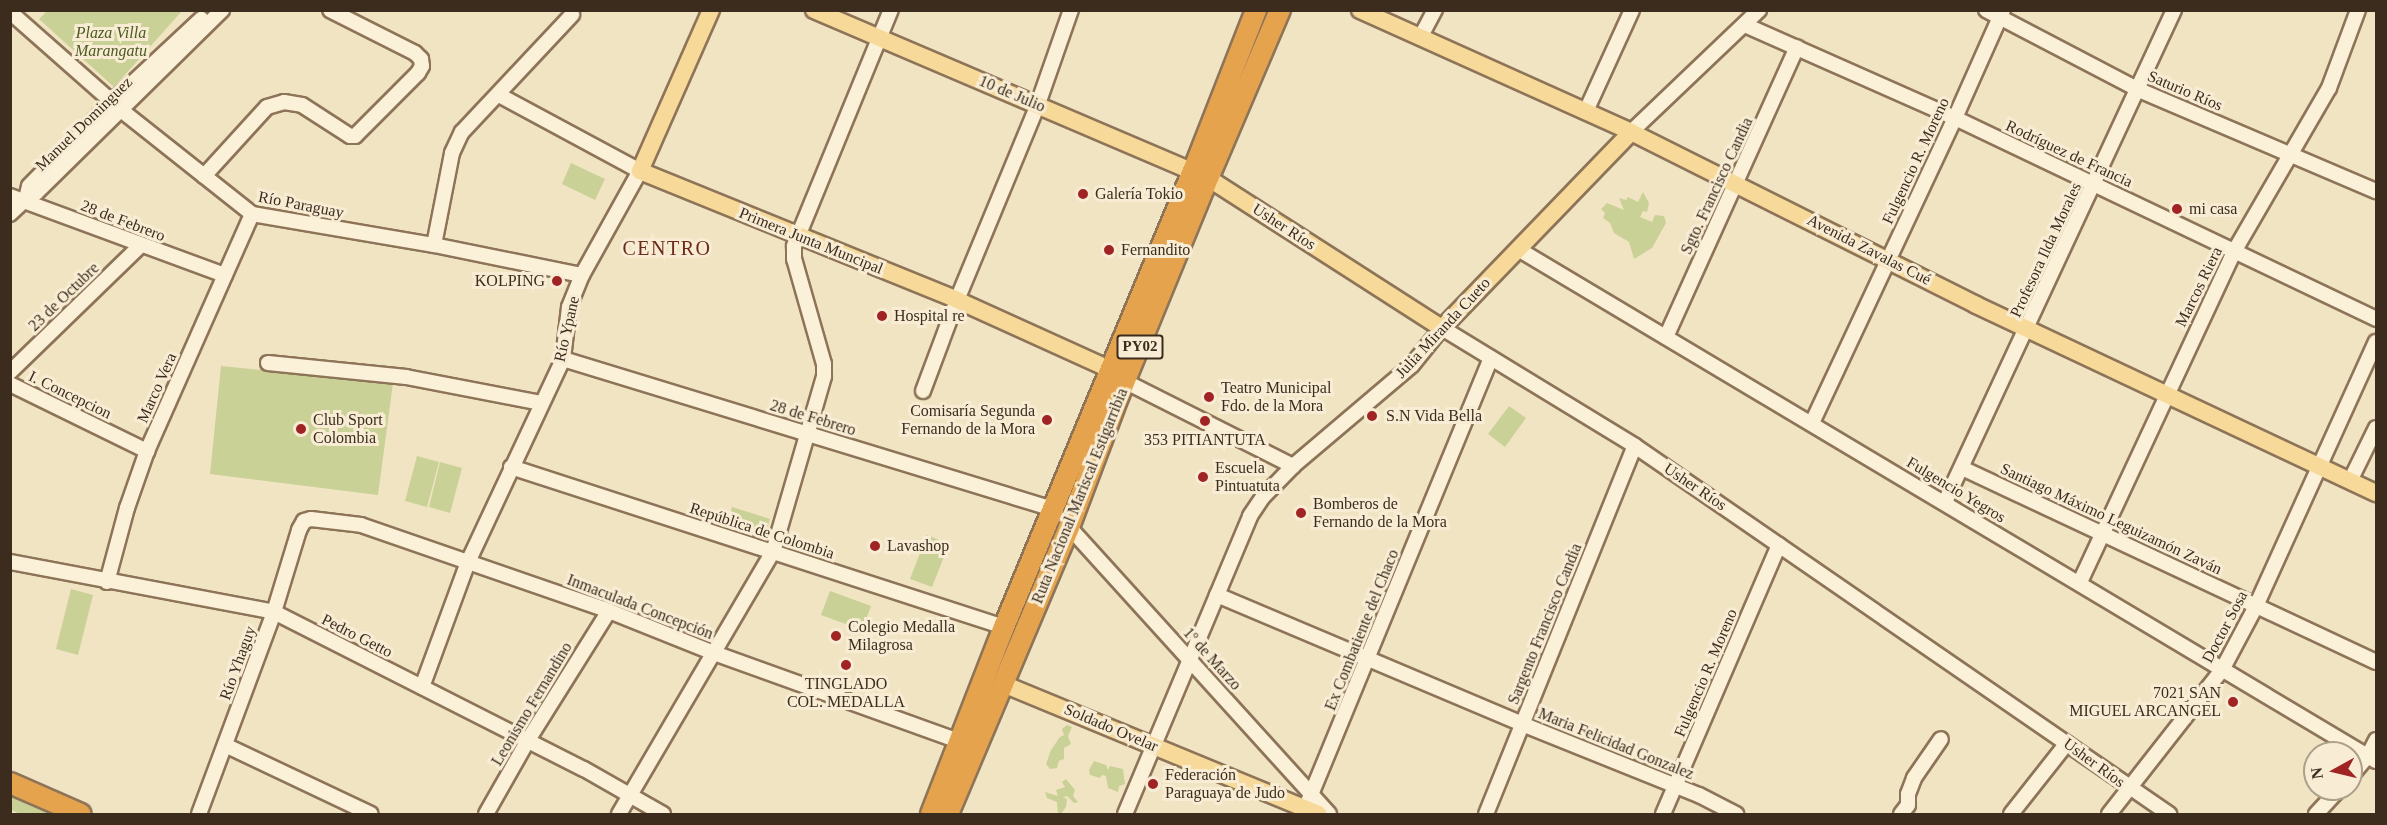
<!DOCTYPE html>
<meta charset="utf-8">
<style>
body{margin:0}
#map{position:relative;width:2387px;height:825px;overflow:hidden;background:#f1e4c3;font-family:Georgia,serif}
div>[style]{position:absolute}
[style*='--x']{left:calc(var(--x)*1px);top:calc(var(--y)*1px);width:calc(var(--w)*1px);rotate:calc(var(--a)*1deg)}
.green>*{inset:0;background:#cad196}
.roads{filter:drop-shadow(2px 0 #8d7458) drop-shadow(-2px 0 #8d7458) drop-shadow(0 2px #8d7458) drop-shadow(0 -2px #8d7458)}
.minor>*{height:14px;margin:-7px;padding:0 7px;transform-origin:7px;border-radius:7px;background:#fbf0d8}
.major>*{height:16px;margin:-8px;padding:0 8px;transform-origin:8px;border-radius:8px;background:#f7d999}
.highway>*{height:20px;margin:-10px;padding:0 10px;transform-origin:10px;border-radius:10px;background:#e6a34e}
.dots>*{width:16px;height:16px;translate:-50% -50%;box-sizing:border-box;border:3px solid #f8edd4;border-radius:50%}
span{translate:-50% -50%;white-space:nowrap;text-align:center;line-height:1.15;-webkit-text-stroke:6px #f8edd4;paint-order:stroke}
.shield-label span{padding:2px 4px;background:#f8edd4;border:2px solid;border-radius:4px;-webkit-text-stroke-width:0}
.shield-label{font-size:15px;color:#3c2c1e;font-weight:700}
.park-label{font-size:16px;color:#4c5a23;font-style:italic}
.street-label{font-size:16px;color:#3c2c1e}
.poi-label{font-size:16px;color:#3c2c1e}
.left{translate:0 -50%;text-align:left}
.right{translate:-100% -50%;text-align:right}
.quarter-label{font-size:20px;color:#6c2b1a;letter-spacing:1.5px}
.frame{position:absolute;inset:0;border:12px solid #3c2c1e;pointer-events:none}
.north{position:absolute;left:2303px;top:741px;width:60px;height:60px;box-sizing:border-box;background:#f8edd4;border:2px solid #ada08b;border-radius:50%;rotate:262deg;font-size:16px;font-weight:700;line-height:24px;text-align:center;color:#3c2c1e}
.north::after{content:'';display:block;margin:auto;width:21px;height:27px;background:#a12425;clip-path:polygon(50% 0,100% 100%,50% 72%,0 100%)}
</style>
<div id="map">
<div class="green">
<i style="clip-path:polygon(47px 11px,47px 10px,182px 11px,114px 87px,39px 19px)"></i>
<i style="clip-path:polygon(571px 163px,605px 179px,595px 200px,562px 184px)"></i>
<i style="clip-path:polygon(1643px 192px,1649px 203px,1647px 212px,1643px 211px,1640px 217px,1652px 222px,1655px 215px,1664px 216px,1666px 223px,1652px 248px,1634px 259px,1629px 242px,1614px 233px,1610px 223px,1603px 218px,1605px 213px,1601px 209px,1607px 203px,1624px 210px,1619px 198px,1626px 200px,1628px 197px,1638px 202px)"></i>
<i style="clip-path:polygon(221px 366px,393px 383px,378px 495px,210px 474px)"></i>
<i style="clip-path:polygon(1509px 406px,1526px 418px,1505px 447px,1488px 434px)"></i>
<i style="clip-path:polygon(417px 456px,439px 462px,427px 507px,405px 501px)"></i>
<i style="clip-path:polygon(440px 462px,462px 468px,450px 513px,429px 507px)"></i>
<i style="clip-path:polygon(732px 507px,770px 519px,764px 538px,726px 526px)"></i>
<i style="clip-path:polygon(927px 535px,949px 544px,932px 587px,910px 579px)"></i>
<i style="clip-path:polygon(71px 589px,93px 595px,78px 655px,56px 649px)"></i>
<i style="clip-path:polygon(830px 591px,871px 606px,862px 630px,821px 615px)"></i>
<i style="clip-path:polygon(1067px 725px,1072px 727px,1068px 736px,1071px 744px,1064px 748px,1064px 759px,1059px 761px,1057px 768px,1050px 769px,1046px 764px,1051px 750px,1060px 737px,1064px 735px,1062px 729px)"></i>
<i style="clip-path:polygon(1094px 761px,1106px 765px,1108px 770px,1110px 766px,1123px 769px,1125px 784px,1119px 786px,1118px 792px,1108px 788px,1106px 776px,1102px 775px,1100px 778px,1090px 775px,1089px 770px)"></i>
<i style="clip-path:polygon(1066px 779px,1075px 790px,1073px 796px,1078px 802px,1074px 803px,1067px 796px,1063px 797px,1067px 799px,1066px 807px,1061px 814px,1058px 814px,1057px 802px,1047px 798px,1045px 792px,1058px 796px,1056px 790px,1065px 787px,1062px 782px)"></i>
<i style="clip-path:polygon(11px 791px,52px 814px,20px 814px,11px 810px)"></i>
</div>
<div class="roads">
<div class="minor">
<i style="--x:1986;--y:10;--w:173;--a:27.6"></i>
<i style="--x:2139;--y:90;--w:258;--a:23.1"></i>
<i style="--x:10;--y:12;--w:148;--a:41.4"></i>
<i style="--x:121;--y:110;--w:167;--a:38.4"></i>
<i style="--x:252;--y:214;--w:185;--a:9.7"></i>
<i style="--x:434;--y:245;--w:151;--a:11.5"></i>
<i style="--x:1745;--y:25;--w:230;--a:23.9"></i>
<i style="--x:1955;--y:118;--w:467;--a:25.5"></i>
<i style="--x:1421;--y:36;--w:30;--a:-62"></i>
<i style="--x:1586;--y:111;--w:111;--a:-65.5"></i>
<i style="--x:1631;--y:132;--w:177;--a:-43.6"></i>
<i style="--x:204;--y:176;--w:93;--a:-47.6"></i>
<i style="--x:267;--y:107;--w:18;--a:-16"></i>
<i style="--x:284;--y:102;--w:18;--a:9"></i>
<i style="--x:302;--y:105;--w:57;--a:32.9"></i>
<i style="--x:350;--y:136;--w:5;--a:0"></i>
<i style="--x:355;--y:136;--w:89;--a:-45"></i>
<i style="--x:418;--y:73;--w:8;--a:-60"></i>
<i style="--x:422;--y:66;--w:7;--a:-98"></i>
<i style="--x:421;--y:59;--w:8;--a:-135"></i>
<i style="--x:415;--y:53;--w:95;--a:-153.2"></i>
<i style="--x:10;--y:196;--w:229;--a:20.2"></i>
<i style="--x:26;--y:199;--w:13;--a:-77"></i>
<i style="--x:29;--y:186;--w:118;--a:-45.3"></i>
<i style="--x:112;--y:102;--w:122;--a:-43"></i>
<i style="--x:10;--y:214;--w:22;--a:-43"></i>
<i style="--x:26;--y:199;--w:12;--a:-31"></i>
<i style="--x:36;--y:193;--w:261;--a:-44.5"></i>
<i style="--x:434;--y:245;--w:94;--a:-78.9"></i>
<i style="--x:452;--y:153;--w:23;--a:-65"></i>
<i style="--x:462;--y:132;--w:161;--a:-46.8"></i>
<i style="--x:1518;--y:249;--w:999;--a:30.83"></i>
<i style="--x:1666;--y:337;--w:318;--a:-65.7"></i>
<i style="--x:563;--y:359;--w:512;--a:17.02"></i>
<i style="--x:268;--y:363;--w:139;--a:5.8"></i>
<i style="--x:406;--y:377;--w:137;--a:10.9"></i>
<i style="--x:10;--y:372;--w:181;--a:-44.1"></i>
<i style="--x:1126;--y:382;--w:187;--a:26.7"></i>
<i style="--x:10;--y:384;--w:153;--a:26.1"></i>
<i style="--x:923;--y:391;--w:97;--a:-69.5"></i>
<i style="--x:957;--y:300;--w:212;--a:-67.5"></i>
<i style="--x:1038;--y:104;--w:100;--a:-70.7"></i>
<i style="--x:1812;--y:423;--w:337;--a:-64.9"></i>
<i style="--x:1955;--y:118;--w:118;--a:-66"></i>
<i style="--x:511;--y:467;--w:518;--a:17.98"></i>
<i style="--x:1962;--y:468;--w:457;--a:25.1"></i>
<i style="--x:2350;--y:481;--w:59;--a:-63.9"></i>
<i style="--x:1945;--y:502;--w:543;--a:-65.04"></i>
<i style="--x:1069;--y:527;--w:387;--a:47.8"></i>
<i style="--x:10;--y:562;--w:269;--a:10.7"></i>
<i style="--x:274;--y:612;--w:347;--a:26.9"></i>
<i style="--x:584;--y:769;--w:91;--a:29.7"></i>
<i style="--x:107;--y:582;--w:77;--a:-74.9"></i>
<i style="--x:127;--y:508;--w:60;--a:-70.7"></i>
<i style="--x:147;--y:451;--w:259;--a:-66.1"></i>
<i style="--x:2080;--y:582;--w:366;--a:-65"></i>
<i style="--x:2235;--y:250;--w:187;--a:-59.9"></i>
<i style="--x:2329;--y:88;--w:83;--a:-69.6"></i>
<i style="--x:1217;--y:595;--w:331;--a:22.9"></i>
<i style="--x:1522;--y:724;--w:191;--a:21.9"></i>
<i style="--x:1699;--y:795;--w:42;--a:27.2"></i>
<i style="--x:422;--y:687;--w:133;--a:-69.8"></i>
<i style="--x:468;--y:562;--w:224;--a:-64.9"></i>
<i style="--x:563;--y:359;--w:52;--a:-83.4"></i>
<i style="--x:569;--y:307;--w:35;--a:-68"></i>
<i style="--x:582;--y:275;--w:119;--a:-60.9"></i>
<i style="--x:640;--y:171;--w:160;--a:-151.7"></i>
<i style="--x:225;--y:745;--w:161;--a:25.3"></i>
<i style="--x:2351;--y:776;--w:26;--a:-50"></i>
<i style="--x:2368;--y:756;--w:18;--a:-63"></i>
<i style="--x:199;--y:814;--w:215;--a:-69.6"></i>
<i style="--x:274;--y:612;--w:86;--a:-73"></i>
<i style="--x:299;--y:530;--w:10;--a:-61"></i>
<i style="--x:304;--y:521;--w:7;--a:-16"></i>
<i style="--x:311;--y:519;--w:50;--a:6.8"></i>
<i style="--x:361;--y:525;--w:262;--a:19.1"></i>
<i style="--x:609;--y:611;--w:113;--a:21.8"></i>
<i style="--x:714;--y:653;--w:263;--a:19.8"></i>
<i style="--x:486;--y:814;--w:85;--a:-60.4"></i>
<i style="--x:528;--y:740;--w:152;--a:-57.9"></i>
<i style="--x:619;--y:814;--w:304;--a:-59.6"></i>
<i style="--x:773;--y:552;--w:183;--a:-73.8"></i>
<i style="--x:824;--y:376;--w:12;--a:-90"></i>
<i style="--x:824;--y:364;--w:109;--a:-105.9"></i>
<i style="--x:794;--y:259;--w:13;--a:-90"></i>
<i style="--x:794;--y:246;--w:255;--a:-67.7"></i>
<i style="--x:1125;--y:814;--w:323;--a:-67.2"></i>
<i style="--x:1250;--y:516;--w:23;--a:-56"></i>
<i style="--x:1263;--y:497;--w:43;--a:-45.9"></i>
<i style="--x:1293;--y:466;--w:156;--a:-40.3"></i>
<i style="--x:1412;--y:365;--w:48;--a:-51"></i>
<i style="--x:1442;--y:328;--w:226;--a:31.4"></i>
<i style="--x:1635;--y:446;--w:649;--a:34.57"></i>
<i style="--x:1303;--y:814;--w:493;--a:-67.6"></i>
<i style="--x:1486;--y:814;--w:397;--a:-68"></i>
<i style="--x:1663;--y:814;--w:293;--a:-66.7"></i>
<i style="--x:1901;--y:814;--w:11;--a:-52"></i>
<i style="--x:1908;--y:805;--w:11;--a:-90"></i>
<i style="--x:1908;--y:794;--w:17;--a:-69"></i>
<i style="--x:1914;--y:778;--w:47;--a:-55.3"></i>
<i style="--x:2011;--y:814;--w:90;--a:-51.7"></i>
<i style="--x:2109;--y:814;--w:183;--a:-51.9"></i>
<i style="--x:2222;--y:670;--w:72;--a:-62"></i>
<i style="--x:2256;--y:606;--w:290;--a:-65.6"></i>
<i style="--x:2316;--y:814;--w:34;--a:-47"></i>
</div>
<div class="major">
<i style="--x:711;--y:10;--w:176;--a:113.8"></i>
<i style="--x:640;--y:171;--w:342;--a:22.1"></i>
<i style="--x:957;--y:300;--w:169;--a:24.4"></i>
<i style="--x:1111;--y:370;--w:12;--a:42"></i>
<i style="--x:814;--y:10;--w:428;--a:23.1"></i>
<i style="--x:1208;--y:178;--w:278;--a:32.7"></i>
<i style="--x:1442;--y:328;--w:272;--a:-46"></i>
<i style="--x:1360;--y:10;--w:297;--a:24.2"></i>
<i style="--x:1631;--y:132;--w:386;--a:26.6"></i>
<i style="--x:1976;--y:305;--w:442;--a:25.2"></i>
<i style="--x:1003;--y:684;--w:341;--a:22.4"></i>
</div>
<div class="highway">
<i style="--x:10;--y:783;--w:77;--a:23.6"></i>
<i style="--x:931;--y:814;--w:201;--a:-68.7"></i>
<i style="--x:1004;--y:627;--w:494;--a:-67.5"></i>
<i style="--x:1193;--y:171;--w:173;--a:-68.6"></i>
<i style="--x:948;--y:814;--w:311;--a:-67.1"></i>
<i style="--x:1069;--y:527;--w:141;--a:-69.3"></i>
<i style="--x:1119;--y:395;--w:224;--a:-67.7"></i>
<i style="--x:1204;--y:188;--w:194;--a:-66.9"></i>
</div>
</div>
<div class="dots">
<i style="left:1083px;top:194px;background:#a12425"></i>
<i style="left:2177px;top:209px;background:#a12425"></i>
<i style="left:1109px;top:250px;background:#a12425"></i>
<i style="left:557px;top:281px;background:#a12425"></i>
<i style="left:882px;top:316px;background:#a12425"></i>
<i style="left:1209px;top:397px;background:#a12425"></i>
<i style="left:1372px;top:416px;background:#a12425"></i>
<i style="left:1047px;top:420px;background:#a12425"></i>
<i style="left:1205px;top:421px;background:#a12425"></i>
<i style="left:301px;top:429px;background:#a12425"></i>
<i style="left:1203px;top:477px;background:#a12425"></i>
<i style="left:1301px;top:513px;background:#a12425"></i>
<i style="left:875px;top:546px;background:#a12425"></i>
<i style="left:836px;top:636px;background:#a12425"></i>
<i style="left:846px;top:665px;background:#a12425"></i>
<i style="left:2233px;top:702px;background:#a12425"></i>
<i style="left:1153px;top:784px;background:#a12425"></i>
</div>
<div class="shield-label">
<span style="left:1140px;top:347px">PY02</span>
</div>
<div class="park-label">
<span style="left:111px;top:42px">Plaza Villa<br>Marangatu</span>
</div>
<div class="street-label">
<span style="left:2185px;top:91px;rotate:23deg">Saturio Ríos</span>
<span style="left:1012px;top:94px;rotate:23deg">10 de Julio</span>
<span style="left:84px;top:124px;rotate:-44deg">Manuel Dominguez</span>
<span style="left:2069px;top:154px;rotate:25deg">Rodríguez de Francia</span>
<span style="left:1916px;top:161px;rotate:-65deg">Fulgencio R. Moreno</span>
<span style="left:1717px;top:186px;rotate:-65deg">Sgto. Francisco Candia</span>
<span style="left:301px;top:205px;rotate:11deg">Río Paraguay</span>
<span style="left:123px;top:221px;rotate:21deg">28 de Febrero</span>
<span style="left:1284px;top:227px;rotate:33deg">Usher Ríos</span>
<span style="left:811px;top:241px;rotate:22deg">Primera Junta Muncipal</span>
<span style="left:1869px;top:250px;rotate:27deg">Avenida Zavalas Cué</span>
<span style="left:2046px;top:250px;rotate:-65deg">Profesora Ilda Morales</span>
<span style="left:2199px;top:287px;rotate:-64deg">Marcos Riera</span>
<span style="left:64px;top:297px;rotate:-44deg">23 de Octubre</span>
<span style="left:1443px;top:328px;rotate:-47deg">Julia Miranda Cueto</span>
<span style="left:567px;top:329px;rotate:-77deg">Río Ypane</span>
<span style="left:157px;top:388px;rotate:-66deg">Marco Vera</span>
<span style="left:70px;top:395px;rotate:26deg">I. Concepcion</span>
<span style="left:813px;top:418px;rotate:17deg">28 de Febrero</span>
<span style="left:1695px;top:487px;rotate:34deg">Usher Ríos</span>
<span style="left:1956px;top:490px;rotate:31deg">Fulgencio Yegros</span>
<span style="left:1080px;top:496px;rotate:-68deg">Ruta Nacional Mariscal Estigarribia</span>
<span style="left:2111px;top:519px;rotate:25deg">Santiago Máximo Leguizamón Zaván</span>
<span style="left:762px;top:531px;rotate:18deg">República de Colombia</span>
<span style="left:640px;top:607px;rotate:21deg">Inmaculada Concepción</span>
<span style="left:1545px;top:624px;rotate:-68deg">Sargento Francisco Candia</span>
<span style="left:2225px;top:627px;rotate:-62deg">Doctor Sosa</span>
<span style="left:1362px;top:630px;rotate:-68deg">Ex Combatiente del Chaco</span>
<span style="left:357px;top:636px;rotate:27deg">Pedro Getto</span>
<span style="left:1212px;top:659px;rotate:48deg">1º de Marzo</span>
<span style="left:238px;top:663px;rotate:-70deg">Río Yhaguy</span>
<span style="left:1706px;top:673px;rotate:-67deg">Fulgencio R. Moreno</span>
<span style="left:532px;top:704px;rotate:-59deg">Leonismo Fernandino</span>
<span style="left:1111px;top:728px;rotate:23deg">Soldado Ovelar</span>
<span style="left:1616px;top:744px;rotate:22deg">Maria Felicidad Gonzalez</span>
<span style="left:2094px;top:763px;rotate:36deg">Usher Ríos</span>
</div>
<div class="poi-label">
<span class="left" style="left:1095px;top:194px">Galería Tokio</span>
<span class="left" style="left:2189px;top:209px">mi casa</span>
<span class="left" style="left:1121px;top:250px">Fernandito</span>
<span class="right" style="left:545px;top:281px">KOLPING</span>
<span class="left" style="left:894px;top:316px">Hospital re</span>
<span class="left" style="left:1221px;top:397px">Teatro Municipal<br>Fdo. de la Mora</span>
<span class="right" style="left:1035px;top:420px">Comisaría Segunda<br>Fernando de la Mora</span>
<span class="left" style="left:1386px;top:416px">S.N Vida Bella</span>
<span class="left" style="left:313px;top:429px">Club Sport<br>Colombia</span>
<span style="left:1205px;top:440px">353 PITIANTUTA</span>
<span class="left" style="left:1215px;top:477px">Escuela<br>Pintuatuta</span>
<span class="left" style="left:1313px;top:513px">Bomberos de<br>Fernando de la Mora</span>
<span class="left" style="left:887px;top:546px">Lavashop</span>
<span class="left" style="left:848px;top:636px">Colegio Medalla<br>Milagrosa</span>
<span style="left:846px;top:693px">TINGLADO<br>COL. MEDALLA</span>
<span class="right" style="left:2221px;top:702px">7021 SAN<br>MIGUEL ARCANGEL</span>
<span class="left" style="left:1165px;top:784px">Federación<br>Paraguaya de Judo</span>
</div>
<div class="quarter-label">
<span style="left:667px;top:248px">CENTRO</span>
</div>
<div class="frame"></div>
<div class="north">N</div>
</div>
